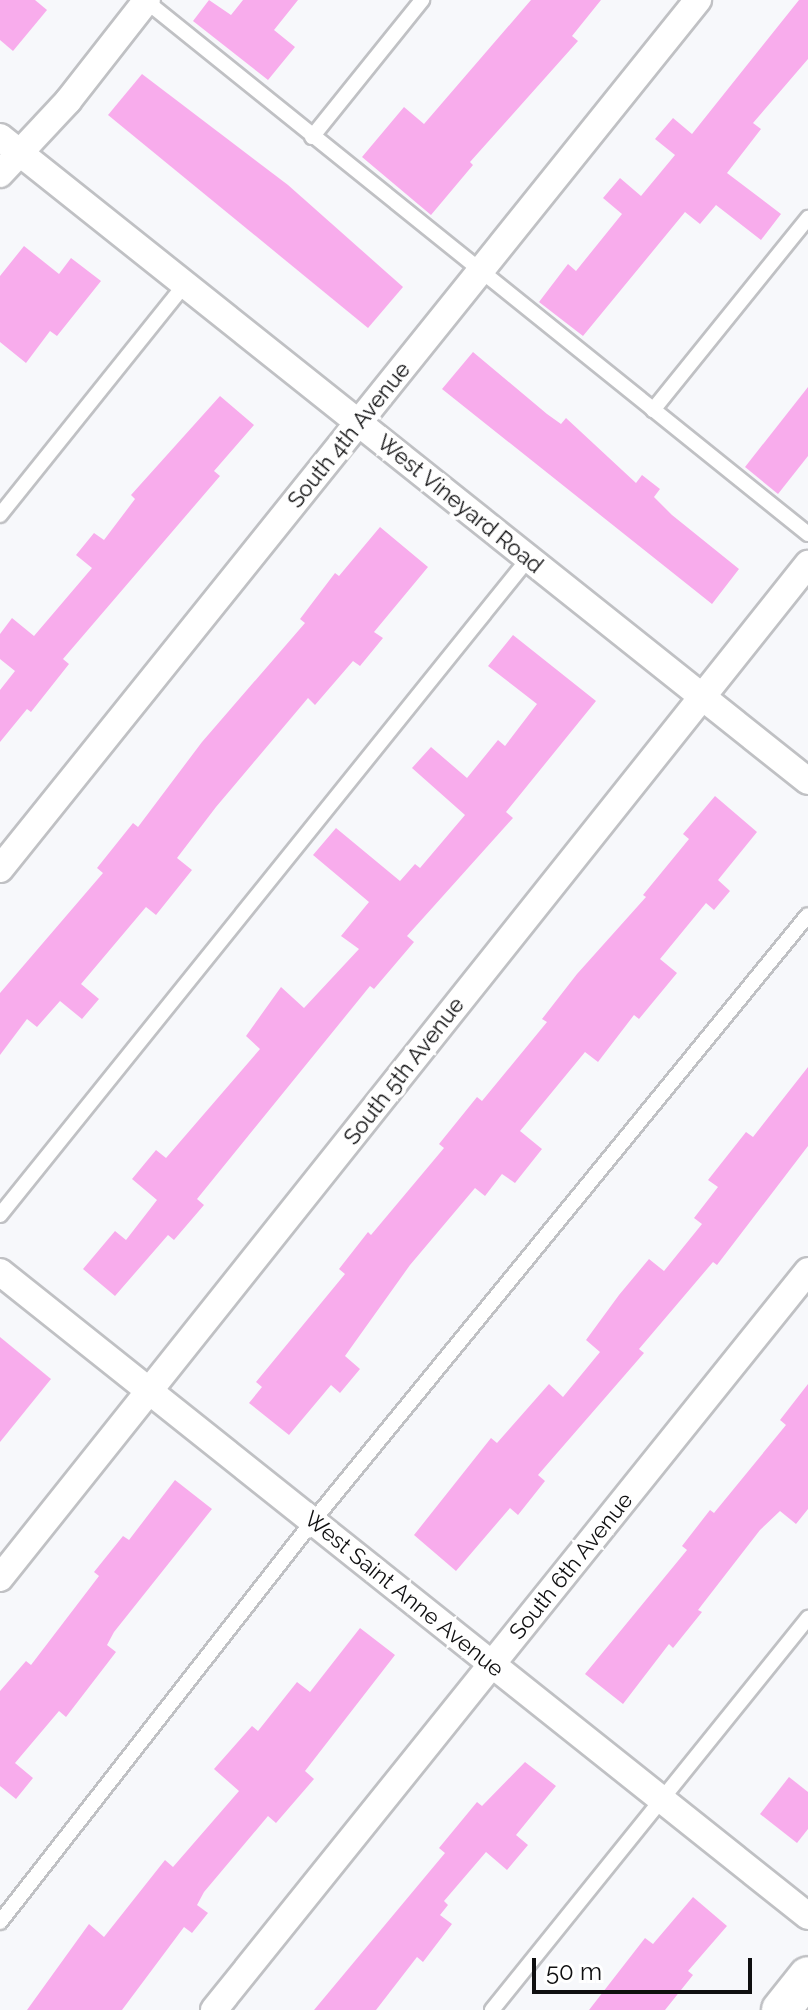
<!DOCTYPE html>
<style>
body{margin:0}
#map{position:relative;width:808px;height:2010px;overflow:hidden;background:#f7f8fb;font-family:Raleway,sans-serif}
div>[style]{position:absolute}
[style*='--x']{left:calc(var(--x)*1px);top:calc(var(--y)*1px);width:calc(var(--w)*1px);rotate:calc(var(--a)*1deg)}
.building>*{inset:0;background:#f8acec}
.roads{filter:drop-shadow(2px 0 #c0c1c4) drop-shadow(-2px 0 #c0c1c4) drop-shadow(0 2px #c0c1c4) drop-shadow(0 -2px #c0c1c4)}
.service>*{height:14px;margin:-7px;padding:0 7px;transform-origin:7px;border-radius:7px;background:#fff}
.minor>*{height:26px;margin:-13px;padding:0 13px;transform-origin:13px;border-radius:13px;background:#fff}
.secondary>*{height:38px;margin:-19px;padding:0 19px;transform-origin:19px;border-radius:19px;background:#fff}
span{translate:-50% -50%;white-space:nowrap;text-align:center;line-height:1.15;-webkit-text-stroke:8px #fff;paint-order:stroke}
.street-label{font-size:22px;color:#0f0f10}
.scale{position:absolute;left:532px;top:1958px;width:220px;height:36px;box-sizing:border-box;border:4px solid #0f0f10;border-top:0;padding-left:10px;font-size:24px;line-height:28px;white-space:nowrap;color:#0f0f10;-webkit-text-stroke:6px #fff;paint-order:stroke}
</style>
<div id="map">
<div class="building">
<i style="clip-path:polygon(0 0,35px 0,47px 10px,13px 51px,0 40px)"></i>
<i style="clip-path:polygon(209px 0,231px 15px,243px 0,298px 0,274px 30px,295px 47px,268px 80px,193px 21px)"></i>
<i style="clip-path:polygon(531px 0,601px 0,572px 36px,578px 41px,470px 162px,473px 165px,431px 215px,362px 157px,404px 107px,424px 124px)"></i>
<i style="clip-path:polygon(799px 0,808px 0,808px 59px,753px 123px,761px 129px,727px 173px,781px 214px,761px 240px,716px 205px,700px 224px,685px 212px,583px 336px,539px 302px,568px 264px,576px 271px,622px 214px,603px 198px,620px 178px,641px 196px,675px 155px,655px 139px,673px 118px,692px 134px)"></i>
<i style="clip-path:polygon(142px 74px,288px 185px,403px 287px,368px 328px,108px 115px)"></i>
<i style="clip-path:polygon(24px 246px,59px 274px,71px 258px,101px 281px,57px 336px,50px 331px,26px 363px,0 342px,0 276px)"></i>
<i style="clip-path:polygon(473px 352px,547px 414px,561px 424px,566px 418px,636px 483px,642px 475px,660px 489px,654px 497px,672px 515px,739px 569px,712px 604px,442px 389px)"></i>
<i style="clip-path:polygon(808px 387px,808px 456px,778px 494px,745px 467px)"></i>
<i style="clip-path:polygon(220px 396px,254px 425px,214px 471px,220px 476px,63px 659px,69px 664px,31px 712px,27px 709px,0 742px,0 690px,15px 671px,0 659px,0 634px,12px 618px,34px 636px,92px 568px,76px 555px,94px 533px,104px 540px,135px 499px,131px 495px)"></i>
<i style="clip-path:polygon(380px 527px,428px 567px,374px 632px,383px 638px,360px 666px,353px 661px,315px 705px,308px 698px,216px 807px,177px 858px,192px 870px,156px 915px,146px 907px,81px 984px,99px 999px,82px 1019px,60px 1001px,37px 1027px,27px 1019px,0 1055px,0 993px,103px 873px,97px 868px,133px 823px,138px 827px,202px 742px,305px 623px,300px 619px,335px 573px,339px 576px)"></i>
<i style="clip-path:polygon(513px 635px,596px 701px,506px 812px,513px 818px,407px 936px,414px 942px,374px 989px,370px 986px,197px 1199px,204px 1205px,174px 1240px,168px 1235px,115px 1296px,83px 1269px,115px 1231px,126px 1240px,157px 1200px,132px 1179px,156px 1150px,166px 1158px,260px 1049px,246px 1036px,281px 987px,304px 1008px,359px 949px,341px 936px,369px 902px,313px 855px,336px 828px,400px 881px,415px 864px,420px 868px,465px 815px,412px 768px,431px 747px,467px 778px,498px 740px,505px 746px,537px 704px,488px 666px)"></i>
<i style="clip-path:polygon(715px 796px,757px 832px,718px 880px,730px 891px,714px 910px,706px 903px,660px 959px,677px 973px,639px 1019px,634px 1015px,598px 1062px,585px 1052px,520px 1131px,542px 1149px,515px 1183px,502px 1174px,485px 1196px,475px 1188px,410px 1265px,345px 1356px,360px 1369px,340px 1393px,331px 1385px,289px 1435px,249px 1403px,262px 1387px,256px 1382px,345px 1274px,339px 1269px,368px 1232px,371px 1235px,444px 1148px,439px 1144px,477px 1097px,482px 1101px,547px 1022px,542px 1019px,577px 974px,646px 897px,643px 895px,689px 839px,683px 834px)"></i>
<i style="clip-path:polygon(808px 1067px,808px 1146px,717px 1265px,713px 1262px,639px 1349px,644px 1353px,538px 1475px,545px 1481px,518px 1515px,510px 1508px,456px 1571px,414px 1535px,491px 1438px,497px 1443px,549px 1384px,563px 1397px,600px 1352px,586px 1340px,619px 1295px,649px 1259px,664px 1271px,702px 1224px,694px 1218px,718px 1187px,708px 1180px,746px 1132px,753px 1137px)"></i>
<i style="clip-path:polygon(0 1337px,51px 1379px,0 1442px)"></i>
<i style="clip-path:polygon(808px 1384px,808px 1509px,796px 1524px,780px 1511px,760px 1530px,698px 1610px,702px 1612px,673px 1648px,669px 1644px,623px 1704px,585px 1674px,687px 1550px,682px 1546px,710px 1510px,714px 1513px,786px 1425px,780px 1420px)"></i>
<i style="clip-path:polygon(175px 1480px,212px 1509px,114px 1632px,107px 1645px,116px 1652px,66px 1717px,59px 1711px,15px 1763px,33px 1778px,16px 1799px,0 1786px,0 1691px,26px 1661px,31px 1665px,99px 1576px,94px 1572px,123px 1536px,129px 1540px)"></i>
<i style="clip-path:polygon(360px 1628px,395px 1655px,305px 1771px,314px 1779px,276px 1823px,268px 1816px,204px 1892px,197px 1905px,208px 1913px,192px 1933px,184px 1927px,122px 2010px,27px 2010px,89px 1924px,104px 1937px,165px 1860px,173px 1867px,239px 1791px,214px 1769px,252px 1726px,258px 1731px,297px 1682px,310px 1692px)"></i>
<i style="clip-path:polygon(525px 1762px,556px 1786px,516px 1835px,528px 1845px,507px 1870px,486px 1852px,444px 1901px,448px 1905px,440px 1915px,452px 1924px,423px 1962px,417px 1957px,376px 2010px,314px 2010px,445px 1853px,439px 1848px,477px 1802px,482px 1806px)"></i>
<i style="clip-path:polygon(789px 1777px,808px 1792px,808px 1829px,797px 1843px,760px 1814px)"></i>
<i style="clip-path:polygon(693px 1897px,727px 1926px,688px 1971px,693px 1975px,665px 2010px,589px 2010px,645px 1938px,653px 1944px)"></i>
</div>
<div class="roads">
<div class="service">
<i style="--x:146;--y:1;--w:850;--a:38.84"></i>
<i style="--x:312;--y:137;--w:176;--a:-51.2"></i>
<i style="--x:653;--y:410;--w:247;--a:-51.1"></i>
<i style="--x:0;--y:515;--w:296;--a:-51.3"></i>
<i style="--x:0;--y:1215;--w:842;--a:-51.17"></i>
<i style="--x:0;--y:1922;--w:509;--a:-52.03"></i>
<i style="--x:313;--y:1521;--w:782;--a:-50.76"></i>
<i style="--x:492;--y:2010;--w:504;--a:-51.13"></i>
</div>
<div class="minor">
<i style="--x:0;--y:137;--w:1033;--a:38.56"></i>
<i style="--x:0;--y:174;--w:100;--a:-47"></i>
<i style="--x:68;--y:101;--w:128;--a:-52"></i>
<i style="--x:0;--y:869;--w:1115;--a:-51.23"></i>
<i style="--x:0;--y:1272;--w:1033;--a:38.56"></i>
<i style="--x:0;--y:1578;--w:1297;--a:-51.45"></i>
<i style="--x:214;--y:2010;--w:948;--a:-51.21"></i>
</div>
<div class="secondary">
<i style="--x:781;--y:2010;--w:43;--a:-51.5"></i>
</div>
</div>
<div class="street-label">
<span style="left:349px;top:435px;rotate:-51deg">South 4th Avenue</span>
<span style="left:460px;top:504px;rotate:39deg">West Vineyard Road</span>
<span style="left:404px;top:1071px;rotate:-52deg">South 5th Avenue</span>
<span style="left:571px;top:1566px;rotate:-51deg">South 6th Avenue</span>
<span style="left:404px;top:1594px;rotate:39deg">West Saint Anne Avenue</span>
</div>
<div class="scale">50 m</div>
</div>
